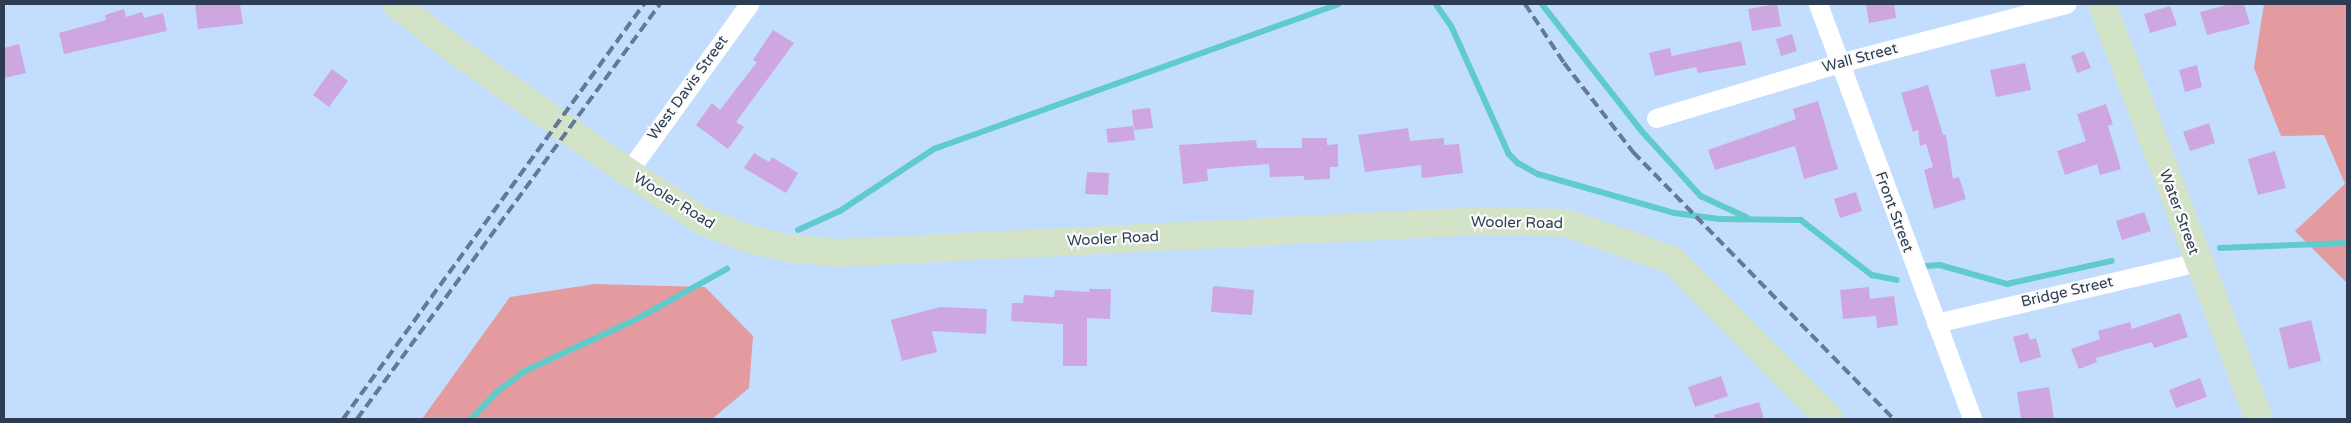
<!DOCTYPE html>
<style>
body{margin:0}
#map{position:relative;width:2351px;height:423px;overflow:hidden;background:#c3ddfe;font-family:"Varela Round",sans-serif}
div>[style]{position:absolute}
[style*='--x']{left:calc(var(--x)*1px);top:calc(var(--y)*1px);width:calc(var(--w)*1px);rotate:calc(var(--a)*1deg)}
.green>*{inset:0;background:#e39ba0}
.stream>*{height:5.5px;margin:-2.75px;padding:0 2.75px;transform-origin:2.75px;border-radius:2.75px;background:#60cbcb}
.building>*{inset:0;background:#cea7e0}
.street>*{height:19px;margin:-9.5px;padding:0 9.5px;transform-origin:9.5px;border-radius:9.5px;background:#fff}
.secondary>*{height:28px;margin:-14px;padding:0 14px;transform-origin:14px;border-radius:14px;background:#d2e3c8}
.rail>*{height:4px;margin-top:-2px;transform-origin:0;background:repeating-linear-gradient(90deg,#647993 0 10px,transparent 0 15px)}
span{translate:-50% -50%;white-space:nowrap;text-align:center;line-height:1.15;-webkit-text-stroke:4.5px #fbfbfb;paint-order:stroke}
.street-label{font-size:15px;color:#2c3d53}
.frame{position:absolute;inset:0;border:5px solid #2c3d53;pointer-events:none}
</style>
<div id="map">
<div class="green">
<i style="clip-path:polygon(2264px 4px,2347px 4px,2347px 283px,2295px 231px,2345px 184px,2324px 135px,2281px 136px,2254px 68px)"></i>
<i style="clip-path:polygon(595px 284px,705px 287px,753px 336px,749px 388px,712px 419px,422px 419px,510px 297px)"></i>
</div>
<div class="stream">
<i style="--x:1436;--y:4;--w:28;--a:55"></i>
<i style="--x:1452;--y:27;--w:139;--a:65.8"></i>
<i style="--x:1509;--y:154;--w:13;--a:45"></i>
<i style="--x:1518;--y:163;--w:23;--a:29"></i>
<i style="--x:1538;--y:174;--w:142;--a:15.9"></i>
<i style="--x:1675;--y:213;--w:44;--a:7.8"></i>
<i style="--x:1719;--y:219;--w:82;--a:0.7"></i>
<i style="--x:1801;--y:220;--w:90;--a:37.8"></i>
<i style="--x:1872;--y:275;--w:25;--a:11"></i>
<i style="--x:1542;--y:4;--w:162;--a:51.8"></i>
<i style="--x:1642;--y:131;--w:88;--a:47.8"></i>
<i style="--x:1701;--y:196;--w:50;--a:25"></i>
<i style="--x:798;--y:230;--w:46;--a:-24.3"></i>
<i style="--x:840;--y:211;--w:113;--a:-33.4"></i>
<i style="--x:934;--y:149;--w:429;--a:-19.7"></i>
<i style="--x:2220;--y:248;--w:127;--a:-2.3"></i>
<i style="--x:1926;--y:266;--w:14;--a:-4"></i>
<i style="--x:1940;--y:265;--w:70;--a:15.8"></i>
<i style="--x:2007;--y:284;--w:107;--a:-12.4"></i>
<i style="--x:471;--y:419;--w:37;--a:-46"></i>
<i style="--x:497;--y:392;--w:35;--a:-37"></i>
<i style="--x:525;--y:371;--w:123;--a:-24.9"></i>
<i style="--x:637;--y:319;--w:103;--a:-29.1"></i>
</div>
<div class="building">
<i style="clip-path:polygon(195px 4px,240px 4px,243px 24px,198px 29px)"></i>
<i style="clip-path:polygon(1777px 4px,1781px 26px,1752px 31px,1748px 9px)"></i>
<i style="clip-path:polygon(1866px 4px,1894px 4px,1896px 18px,1869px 23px)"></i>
<i style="clip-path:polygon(2230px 4px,2244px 4px,2250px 24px,2207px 35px,2200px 12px)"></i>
<i style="clip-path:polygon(2170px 6px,2177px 25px,2150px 33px,2144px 14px)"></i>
<i style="clip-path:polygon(124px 9px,126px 17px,142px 12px,144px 18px,163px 13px,167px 31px,64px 54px,59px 33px,106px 20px,105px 15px)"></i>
<i style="clip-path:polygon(773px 30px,794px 43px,736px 122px,744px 127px,728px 149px,696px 125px,712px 103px,720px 110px,757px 62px,753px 60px)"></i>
<i style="clip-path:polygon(1792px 34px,1797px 51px,1781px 56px,1776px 39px)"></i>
<i style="clip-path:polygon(1741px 41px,1746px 65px,1698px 73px,1696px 67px,1655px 76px,1649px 53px,1670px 48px,1672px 56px)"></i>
<i style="clip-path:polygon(19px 44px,26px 73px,4px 78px,4px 48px)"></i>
<i style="clip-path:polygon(2084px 51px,2091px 68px,2077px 73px,2071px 56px)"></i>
<i style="clip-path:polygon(2025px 63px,2031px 90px,1996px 97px,1990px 70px)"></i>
<i style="clip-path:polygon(2197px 65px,2202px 87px,2185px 92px,2179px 70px)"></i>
<i style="clip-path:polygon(332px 69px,348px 81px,329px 107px,313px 95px)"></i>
<i style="clip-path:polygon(1928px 85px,1943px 135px,1946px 135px,1953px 179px,1959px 177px,1966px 199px,1934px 209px,1924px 170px,1933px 167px,1926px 144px,1920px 146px,1918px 130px,1913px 132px,1901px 93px)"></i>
<i style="clip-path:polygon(1818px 101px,1838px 169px,1804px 179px,1795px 146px,1715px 170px,1708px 150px,1796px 119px,1793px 109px)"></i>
<i style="clip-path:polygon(2106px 104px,2113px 124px,2108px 126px,2121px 169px,2100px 175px,2097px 164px,2065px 175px,2057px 151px,2086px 141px,2077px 114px)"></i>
<i style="clip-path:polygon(1150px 108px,1153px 128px,1134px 130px,1132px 110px)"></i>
<i style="clip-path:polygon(2209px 123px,2215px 143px,2190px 151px,2183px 132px)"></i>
<i style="clip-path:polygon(1133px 126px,1135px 140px,1108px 143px,1106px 129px)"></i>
<i style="clip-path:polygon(1408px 128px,1410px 141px,1444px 138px,1444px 145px,1459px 144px,1463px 173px,1422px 178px,1421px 165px,1365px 172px,1358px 135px)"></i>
<i style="clip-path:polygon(1302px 138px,1327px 138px,1327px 145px,1338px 144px,1338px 167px,1330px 167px,1330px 179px,1304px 180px,1304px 176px,1270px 177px,1269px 164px,1207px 169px,1208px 181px,1183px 184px,1179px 145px,1256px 140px,1257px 148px,1302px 148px)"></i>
<i style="clip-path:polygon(2275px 151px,2286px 188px,2258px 195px,2248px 159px)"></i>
<i style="clip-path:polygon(754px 153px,769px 162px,772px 157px,798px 173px,786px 193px,744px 168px)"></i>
<i style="clip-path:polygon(1087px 172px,1109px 173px,1108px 195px,1085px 194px)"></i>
<i style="clip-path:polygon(1856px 192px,1862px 211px,1840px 218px,1834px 199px)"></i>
<i style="clip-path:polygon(2144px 212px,2151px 231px,2122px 240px,2116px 221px)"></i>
<i style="clip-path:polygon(1213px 286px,1254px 290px,1252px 315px,1211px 312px)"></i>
<i style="clip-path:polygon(1869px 287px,1870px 299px,1894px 296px,1898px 325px,1877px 328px,1876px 316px,1843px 319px,1840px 290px)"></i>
<i style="clip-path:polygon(1089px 289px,1111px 289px,1110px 319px,1087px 318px,1087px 366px,1063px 366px,1063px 324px,1011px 321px,1012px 303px,1023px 303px,1024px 295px,1054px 297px,1055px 290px,1089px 292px)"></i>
<i style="clip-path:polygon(940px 307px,987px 309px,986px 334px,932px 331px,937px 352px,902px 361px,891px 320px)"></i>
<i style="clip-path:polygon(2180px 313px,2188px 337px,2154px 348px,2152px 342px,2096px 358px,2097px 362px,2079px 369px,2071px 349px,2100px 339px,2098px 331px,2130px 322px,2132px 329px)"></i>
<i style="clip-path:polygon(2311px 320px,2321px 361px,2289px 369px,2279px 328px)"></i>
<i style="clip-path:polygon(2028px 333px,2030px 340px,2036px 338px,2041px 357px,2020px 363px,2013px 337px)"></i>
<i style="clip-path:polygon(1721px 376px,1728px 396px,1695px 407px,1688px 387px)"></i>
<i style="clip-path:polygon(2200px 378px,2207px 397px,2176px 408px,2169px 390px)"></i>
<i style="clip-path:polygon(2049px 387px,2054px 419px,2021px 419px,2017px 392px)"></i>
<i style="clip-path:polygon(1759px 402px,1764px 419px,1715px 419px,1714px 415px)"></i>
</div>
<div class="street">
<i style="--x:1818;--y:4;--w:443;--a:69.6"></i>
<i style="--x:1656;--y:118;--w:191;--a:-16.7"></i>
<i style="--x:1839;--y:63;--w:235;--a:-14.6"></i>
<i style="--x:628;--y:172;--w:207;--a:-54.2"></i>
<i style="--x:1936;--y:323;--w:269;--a:-13.1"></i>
</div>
<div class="secondary">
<i style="--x:396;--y:4;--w:73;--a:38.3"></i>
<i style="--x:453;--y:49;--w:214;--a:35.1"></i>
<i style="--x:628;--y:172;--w:90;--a:33.2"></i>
<i style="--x:703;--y:221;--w:49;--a:21.4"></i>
<i style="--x:749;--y:239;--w:39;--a:13"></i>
<i style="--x:787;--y:248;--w:52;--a:5.5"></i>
<i style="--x:839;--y:253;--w:644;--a:-2.85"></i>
<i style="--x:1482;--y:221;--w:84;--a:1.4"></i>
<i style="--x:1566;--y:223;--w:112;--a:19.2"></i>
<i style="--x:1672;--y:260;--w:224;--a:45.2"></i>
<i style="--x:2102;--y:4;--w:444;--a:69.3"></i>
</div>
<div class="rail">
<i style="--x:1525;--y:4;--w:71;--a:56.5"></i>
<i style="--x:1564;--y:63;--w:113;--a:52.2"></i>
<i style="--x:1633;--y:152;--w:373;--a:45.7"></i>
<i style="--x:343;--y:419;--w:513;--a:-54.05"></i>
<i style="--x:357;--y:419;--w:514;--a:-53.87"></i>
</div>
<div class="street-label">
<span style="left:1860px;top:58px;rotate:-15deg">Wall Street</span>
<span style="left:688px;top:88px;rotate:-54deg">West Davis Street</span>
<span style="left:674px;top:201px;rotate:32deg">Wooler Road</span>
<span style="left:1894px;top:212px;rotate:70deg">Front Street</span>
<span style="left:2179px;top:212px;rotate:70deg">Water Street</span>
<span style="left:1517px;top:223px;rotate:1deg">Wooler Road</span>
<span style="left:1113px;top:239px;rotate:-3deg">Wooler Road</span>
<span style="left:2067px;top:292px;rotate:-13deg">Bridge Street</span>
</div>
<div class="frame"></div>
</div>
